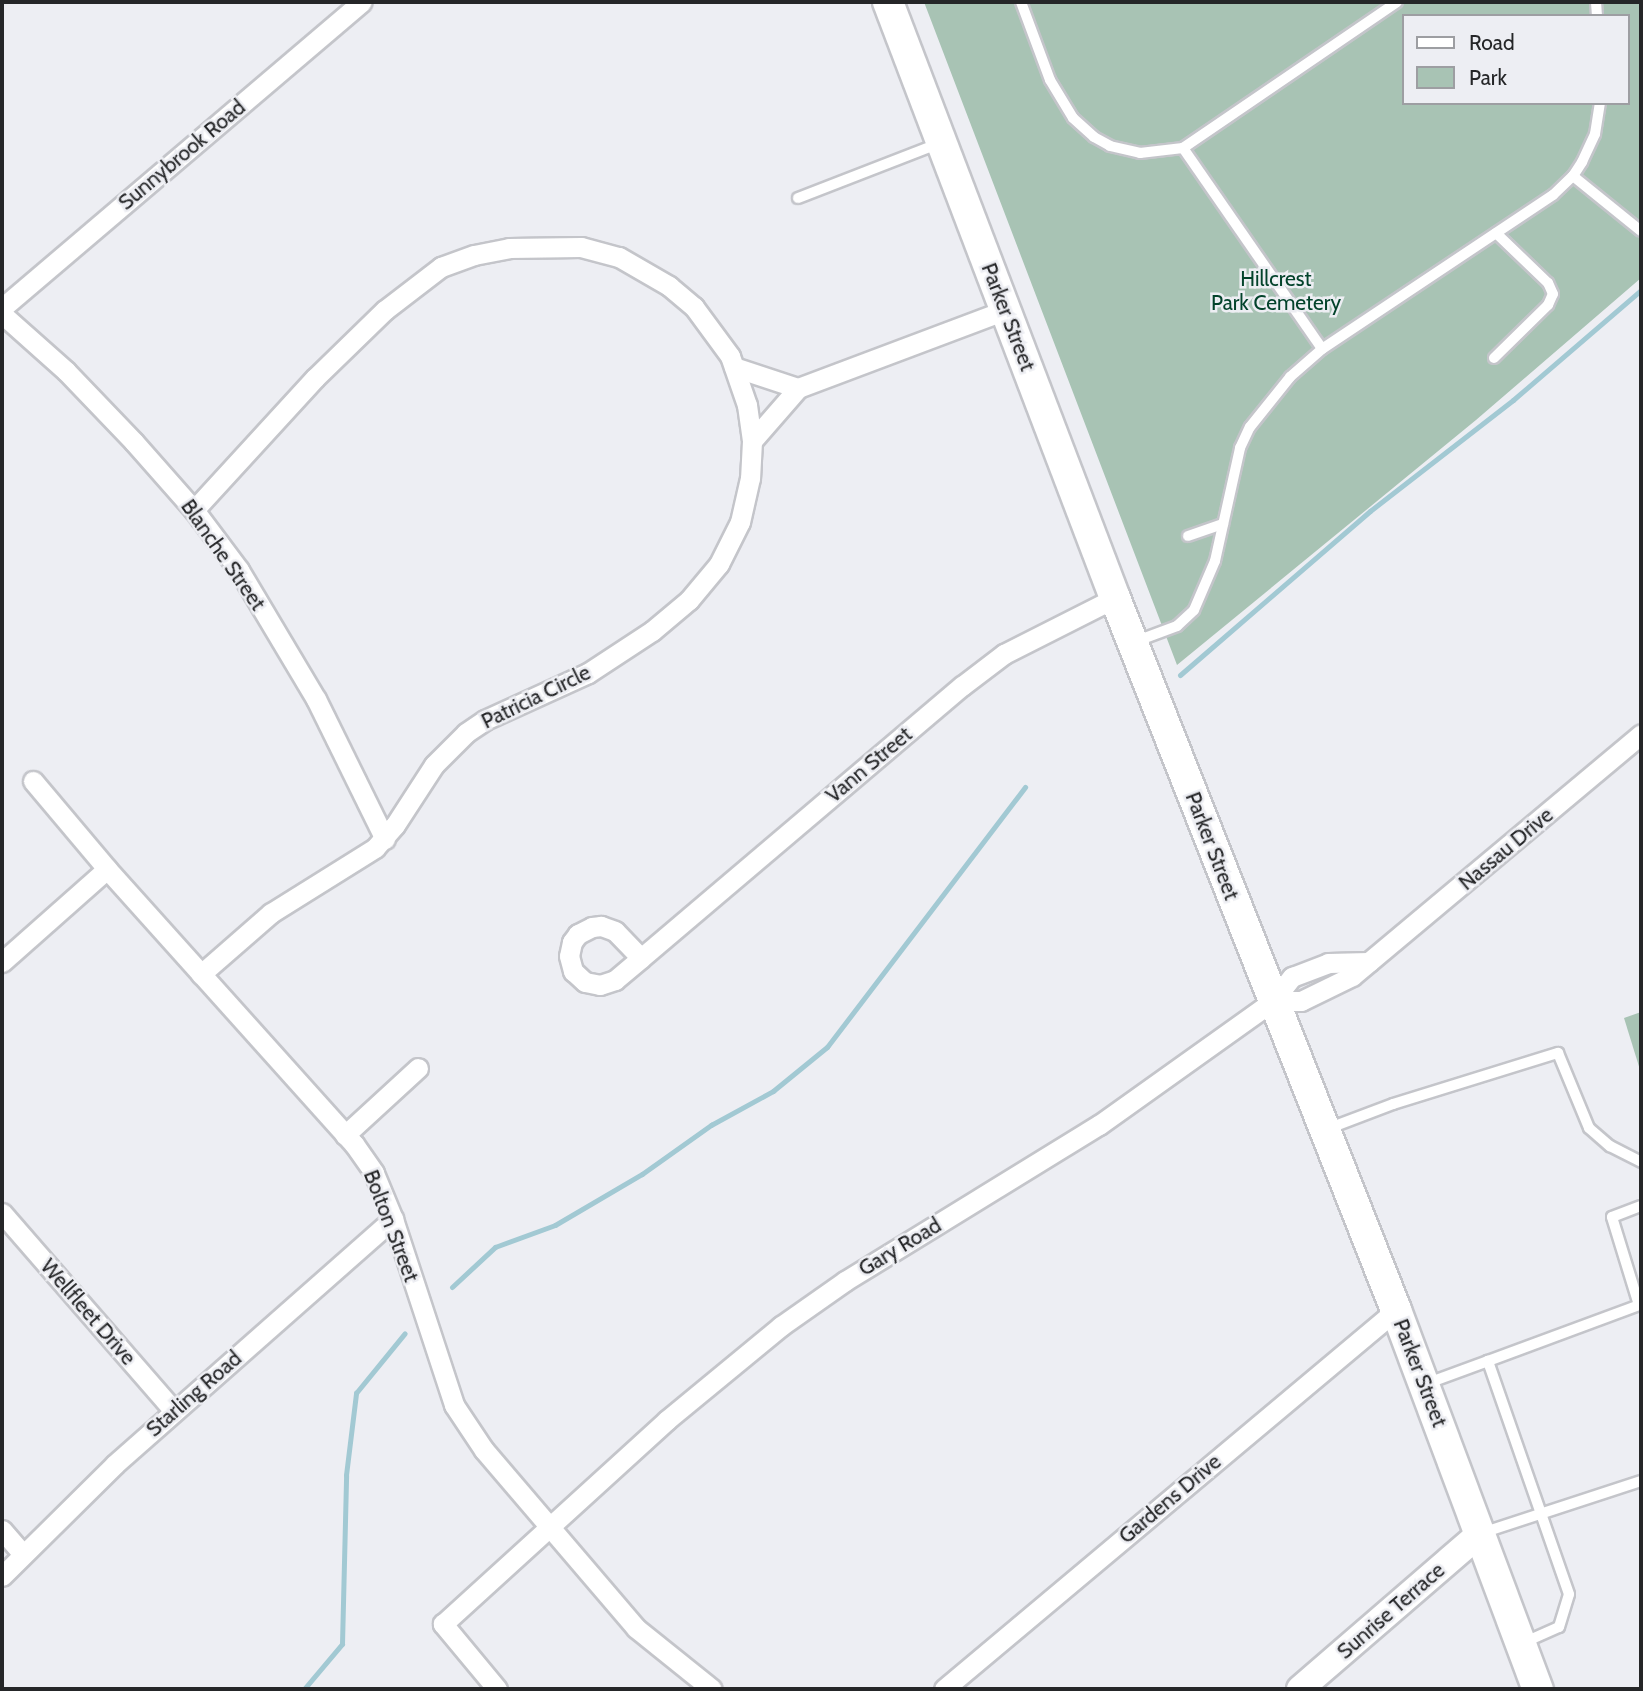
<!DOCTYPE html>
<style>
body{margin:0}
#map{position:relative;width:1643px;height:1691px;overflow:hidden;background:#edeef3;font-family:Cabin,sans-serif}
div>[style]{position:absolute}
[style*='--x']{left:calc(var(--x)*1px);top:calc(var(--y)*1px);width:calc(var(--w)*1px);rotate:calc(var(--a)*1deg)}
.green>*{inset:0;background:#a8c3b4}
.stream>*{height:5px;margin:-2.5px;padding:0 2.5px;transform-origin:2.5px;border-radius:2.5px;background:#a2c9d3}
.roads{filter:drop-shadow(2px 0 #c4c5ca) drop-shadow(-2px 0 #c4c5ca) drop-shadow(0 2px #c4c5ca) drop-shadow(0 -2px #c4c5ca)}
.lane>*{height:10px;margin:-5px;padding:0 5px;transform-origin:5px;border-radius:5px;background:#fff}
.street>*{height:19px;margin:-9.5px;padding:0 9.5px;transform-origin:9.5px;border-radius:9.5px;background:#fff}
.secondary>*{height:26px;margin:-13px;padding:0 13px;transform-origin:13px;border-radius:13px;background:#fff}
.primary>*{height:30px;margin:-15px;padding:0 15px;transform-origin:15px;border-radius:15px;background:#fff}
span{translate:-50% -50%;white-space:nowrap;text-align:center;line-height:1.15;-webkit-text-stroke:5px #edeef3;paint-order:stroke}
.street-label{font-size:21px;color:#252628}
.park-label{font-size:21px;color:#03432b}
.frame{position:absolute;inset:0;border:4px solid #252628;pointer-events:none}
.legend{position:absolute;left:1402px;top:14px;width:228px;height:91px;box-sizing:border-box;background:#edeef3;border:2px solid #9d9ea2;margin:0;padding:9px 12px;list-style:none;font-size:21px;color:#252628}
.legend li{display:flex;align-items:center;gap:14px;height:35px}
.legend b{width:35px;border:2px solid #9d9ea2}
</style>
<div id="map">
<div class="green">
<i style="clip-path:polygon(evenodd,924px 2px,1641px 2px,1641px 278px,1476px 420px,1177px 665px,924px 2px,1403px 16px,1627px 16px,1627px 103px,1403px 103px,1403px 16px)"></i>
<i style="clip-path:polygon(1641px 1012px,1641px 1073px,1624px 1018px)"></i>
</div>
<div class="stream">
<i style="--x:1180;--y:675;--w:251;--a:-40.8"></i>
<i style="--x:1370;--y:511;--w:181;--a:-37.8"></i>
<i style="--x:1513;--y:400;--w:169;--a:-40.7"></i>
<i style="--x:452;--y:1287;--w:59;--a:-42.9"></i>
<i style="--x:495;--y:1247;--w:64;--a:-20.1"></i>
<i style="--x:555;--y:1225;--w:101;--a:-30.4"></i>
<i style="--x:642;--y:1174;--w:85;--a:-35.4"></i>
<i style="--x:711;--y:1125;--w:71;--a:-28.7"></i>
<i style="--x:773;--y:1091;--w:70;--a:-39.2"></i>
<i style="--x:827;--y:1047;--w:327;--a:-52.7"></i>
<i style="--x:304;--y:1689;--w:59;--a:-49.8"></i>
<i style="--x:342;--y:1644;--w:169;--a:-88.6"></i>
<i style="--x:346;--y:1475;--w:83;--a:-83"></i>
<i style="--x:356;--y:1393;--w:77;--a:-50.8"></i>
</div>
<div class="roads">
<div class="lane">
<i style="--x:1021;--y:2;--w:83;--a:69.6"></i>
<i style="--x:1050;--y:80;--w:44;--a:58.8"></i>
<i style="--x:1073;--y:118;--w:28;--a:42"></i>
<i style="--x:1094;--y:137;--w:18;--a:29"></i>
<i style="--x:1110;--y:146;--w:31;--a:13"></i>
<i style="--x:1140;--y:153;--w:43;--a:-6.6"></i>
<i style="--x:1183;--y:148;--w:259;--a:-34.3"></i>
<i style="--x:1596;--y:2;--w:14;--a:86"></i>
<i style="--x:1183;--y:148;--w:244;--a:55.3"></i>
<i style="--x:1573;--y:176;--w:87;--a:39"></i>
<i style="--x:798;--y:198;--w:149;--a:-21.2"></i>
<i style="--x:1494;--y:358;--w:76;--a:-44.5"></i>
<i style="--x:1548;--y:305;--w:12;--a:-66"></i>
<i style="--x:1553;--y:294;--w:12;--a:-114"></i>
<i style="--x:1548;--y:283;--w:72;--a:-136.1"></i>
<i style="--x:1188;--y:536;--w:37;--a:-19"></i>
<i style="--x:1134;--y:642;--w:46;--a:-20.4"></i>
<i style="--x:1177;--y:626;--w:23;--a:-43"></i>
<i style="--x:1194;--y:610;--w:53;--a:-66.8"></i>
<i style="--x:1215;--y:561;--w:116;--a:-77.5"></i>
<i style="--x:1240;--y:448;--w:23;--a:-65"></i>
<i style="--x:1250;--y:427;--w:64;--a:-51.3"></i>
<i style="--x:1290;--y:377;--w:43;--a:-41.2"></i>
<i style="--x:1322;--y:349;--w:278;--a:-33.7"></i>
<i style="--x:1553;--y:195;--w:28;--a:-44"></i>
<i style="--x:1573;--y:176;--w:17;--a:-57"></i>
<i style="--x:1582;--y:162;--w:31;--a:-65"></i>
<i style="--x:1595;--y:134;--w:31;--a:-81"></i>
<i style="--x:1327;--y:1129;--w:71;--a:-20.7"></i>
<i style="--x:1393;--y:1104;--w:173;--a:-17.2"></i>
<i style="--x:1558;--y:1053;--w:81;--a:67.5"></i>
<i style="--x:1589;--y:1128;--w:28;--a:41"></i>
<i style="--x:1610;--y:1146;--w:35;--a:27"></i>
<i style="--x:1428;--y:1383;--w:64;--a:-20.1"></i>
<i style="--x:1482;--y:1533;--w:167;--a:-18.1"></i>
<i style="--x:1525;--y:1642;--w:37;--a:-24"></i>
<i style="--x:1559;--y:1627;--w:34;--a:-73"></i>
<i style="--x:1569;--y:1594;--w:247;--a:-109.2"></i>
<i style="--x:1488;--y:1361;--w:161;--a:-20.3"></i>
<i style="--x:1639;--y:1305;--w:92;--a:-107.1"></i>
<i style="--x:1612;--y:1217;--w:31;--a:-21"></i>
</div>
<div class="street">
<i style="--x:2;--y:308;--w:472;--a:-40.4"></i>
<i style="--x:2;--y:314;--w:86;--a:41.7"></i>
<i style="--x:66;--y:371;--w:98;--a:46.2"></i>
<i style="--x:134;--y:442;--w:91;--a:48.6"></i>
<i style="--x:194;--y:510;--w:75;--a:53.1"></i>
<i style="--x:239;--y:570;--w:150;--a:59.2"></i>
<i style="--x:316;--y:699;--w:156;--a:63.8"></i>
<i style="--x:734;--y:367;--w:67;--a:18.2"></i>
<i style="--x:752;--y:441;--w:70;--a:-49"></i>
<i style="--x:798;--y:388;--w:221;--a:-20.6"></i>
<i style="--x:194;--y:510;--w:179;--a:-47.5"></i>
<i style="--x:315;--y:378;--w:98;--a:-44.2"></i>
<i style="--x:385;--y:310;--w:71;--a:-37.5"></i>
<i style="--x:441;--y:267;--w:35;--a:-20"></i>
<i style="--x:474;--y:255;--w:36;--a:-11"></i>
<i style="--x:509;--y:248;--w:72;--a:-0.8"></i>
<i style="--x:581;--y:247;--w:39;--a:15"></i>
<i style="--x:619;--y:257;--w:58;--a:30.1"></i>
<i style="--x:669;--y:286;--w:33;--a:40"></i>
<i style="--x:694;--y:307;--w:61;--a:53.7"></i>
<i style="--x:730;--y:356;--w:52;--a:70.9"></i>
<i style="--x:747;--y:405;--w:36;--a:82"></i>
<i style="--x:752;--y:441;--w:37;--a:93"></i>
<i style="--x:750;--y:478;--w:45;--a:102.8"></i>
<i style="--x:740;--y:522;--w:47;--a:116.6"></i>
<i style="--x:719;--y:564;--w:47;--a:129.8"></i>
<i style="--x:689;--y:600;--w:48;--a:140"></i>
<i style="--x:652;--y:631;--w:77;--a:146.7"></i>
<i style="--x:588;--y:673;--w:113;--a:155.5"></i>
<i style="--x:485;--y:720;--w:23;--a:146"></i>
<i style="--x:466;--y:733;--w:45;--a:135"></i>
<i style="--x:434;--y:765;--w:72;--a:123"></i>
<i style="--x:395;--y:825;--w:30;--a:131"></i>
<i style="--x:375;--y:848;--w:123;--a:148"></i>
<i style="--x:271;--y:913;--w:93;--a:138.9"></i>
<i style="--x:33;--y:781;--w:115;--a:49.9"></i>
<i style="--x:107;--y:869;--w:370;--a:48.1"></i>
<i style="--x:354;--y:1144;--w:35;--a:55"></i>
<i style="--x:374;--y:1173;--w:50;--a:67.6"></i>
<i style="--x:393;--y:1219;--w:196;--a:71.8"></i>
<i style="--x:454;--y:1405;--w:54;--a:56.3"></i>
<i style="--x:484;--y:1450;--w:234;--a:49.5"></i>
<i style="--x:636;--y:1628;--w:97;--a:38.8"></i>
<i style="--x:641;--y:958;--w:37;--a:-134"></i>
<i style="--x:615;--y:931;--w:15;--a:-160"></i>
<i style="--x:601;--y:926;--w:9;--a:174"></i>
<i style="--x:592;--y:927;--w:16;--a:153"></i>
<i style="--x:578;--y:934;--w:10;--a:127"></i>
<i style="--x:572;--y:942;--w:14;--a:102"></i>
<i style="--x:569;--y:956;--w:16;--a:75"></i>
<i style="--x:573;--y:971;--w:16;--a:43"></i>
<i style="--x:585;--y:982;--w:15;--a:11"></i>
<i style="--x:600;--y:985;--w:16;--a:-18"></i>
<i style="--x:615;--y:980;--w:34;--a:-40"></i>
<i style="--x:641;--y:958;--w:421;--a:-40.3"></i>
<i style="--x:962;--y:686;--w:53;--a:-37.3"></i>
<i style="--x:1004;--y:654;--w:124;--a:-26.8"></i>
<i style="--x:2;--y:962;--w:140;--a:-41.5"></i>
<i style="--x:1273;--y:1001;--w:28;--a:0"></i>
<i style="--x:1301;--y:1001;--w:57;--a:-26.1"></i>
<i style="--x:1352;--y:976;--w:377;--a:-39.9"></i>
<i style="--x:345;--y:1135;--w:99;--a:-42.5"></i>
<i style="--x:2;--y:1213;--w:262;--a:49"></i>
<i style="--x:2;--y:1530;--w:32;--a:49"></i>
<i style="--x:2;--y:1576;--w:159;--a:-44.7"></i>
<i style="--x:115;--y:1464;--w:371;--a:-41.4"></i>
<i style="--x:497;--y:1689;--w:85;--a:-129.7"></i>
<i style="--x:443;--y:1624;--w:303;--a:-42.3"></i>
<i style="--x:667;--y:1420;--w:148;--a:-39.5"></i>
<i style="--x:781;--y:1326;--w:78;--a:-35.1"></i>
<i style="--x:845;--y:1281;--w:298;--a:-31.6"></i>
<i style="--x:1099;--y:1125;--w:214;--a:-35.5"></i>
<i style="--x:1273;--y:1001;--w:31;--a:-52"></i>
<i style="--x:1292;--y:977;--w:39;--a:-21"></i>
<i style="--x:1328;--y:963;--w:41;--a:-1.4"></i>
<i style="--x:944;--y:1689;--w:590;--a:-39.98"></i>
</div>
<div class="secondary">
<i style="--x:1300;--y:1689;--w:239;--a:-40.8"></i>
</div>
<div class="primary">
<i style="--x:888;--y:2;--w:638;--a:69.15"></i>
<i style="--x:1115;--y:598;--w:765;--a:68.46"></i>
<i style="--x:1396;--y:1310;--w:405;--a:69.5"></i>
</div>
</div>
<div class="street-label">
<span style="left:182px;top:155px;rotate:-40deg">Sunnybrook Road</span>
<span style="left:1008px;top:317px;rotate:69deg">Parker Street</span>
<span style="left:223px;top:555px;rotate:55deg">Blanche Street</span>
<span style="left:536px;top:697px;rotate:-26deg">Patricia Circle</span>
<span style="left:869px;top:765px;rotate:-40deg">Vann Street</span>
<span style="left:1212px;top:846px;rotate:69deg">Parker Street</span>
<span style="left:1506px;top:849px;rotate:-40deg">Nassau Drive</span>
<span style="left:391px;top:1226px;rotate:69deg">Bolton Street</span>
<span style="left:900px;top:1247px;rotate:-31deg">Gary Road</span>
<span style="left:88px;top:1312px;rotate:49deg">Wellfleet Drive</span>
<span style="left:1420px;top:1373px;rotate:69deg">Parker Street</span>
<span style="left:194px;top:1394px;rotate:-41deg">Starling Road</span>
<span style="left:1170px;top:1499px;rotate:-40deg">Gardens Drive</span>
<span style="left:1391px;top:1611px;rotate:-41deg">Sunrise Terrace</span>
</div>
<div class="park-label">
<span style="left:1276px;top:291px">Hillcrest<br>Park Cemetery</span>
</div>
<div class="frame"></div>
<ul class="legend">
<li><b style="height:9px;background:#fff"></b>Road</li>
<li><b style="height:19px;background:#a8c3b4"></b>Park</li>
</ul>
</div>
